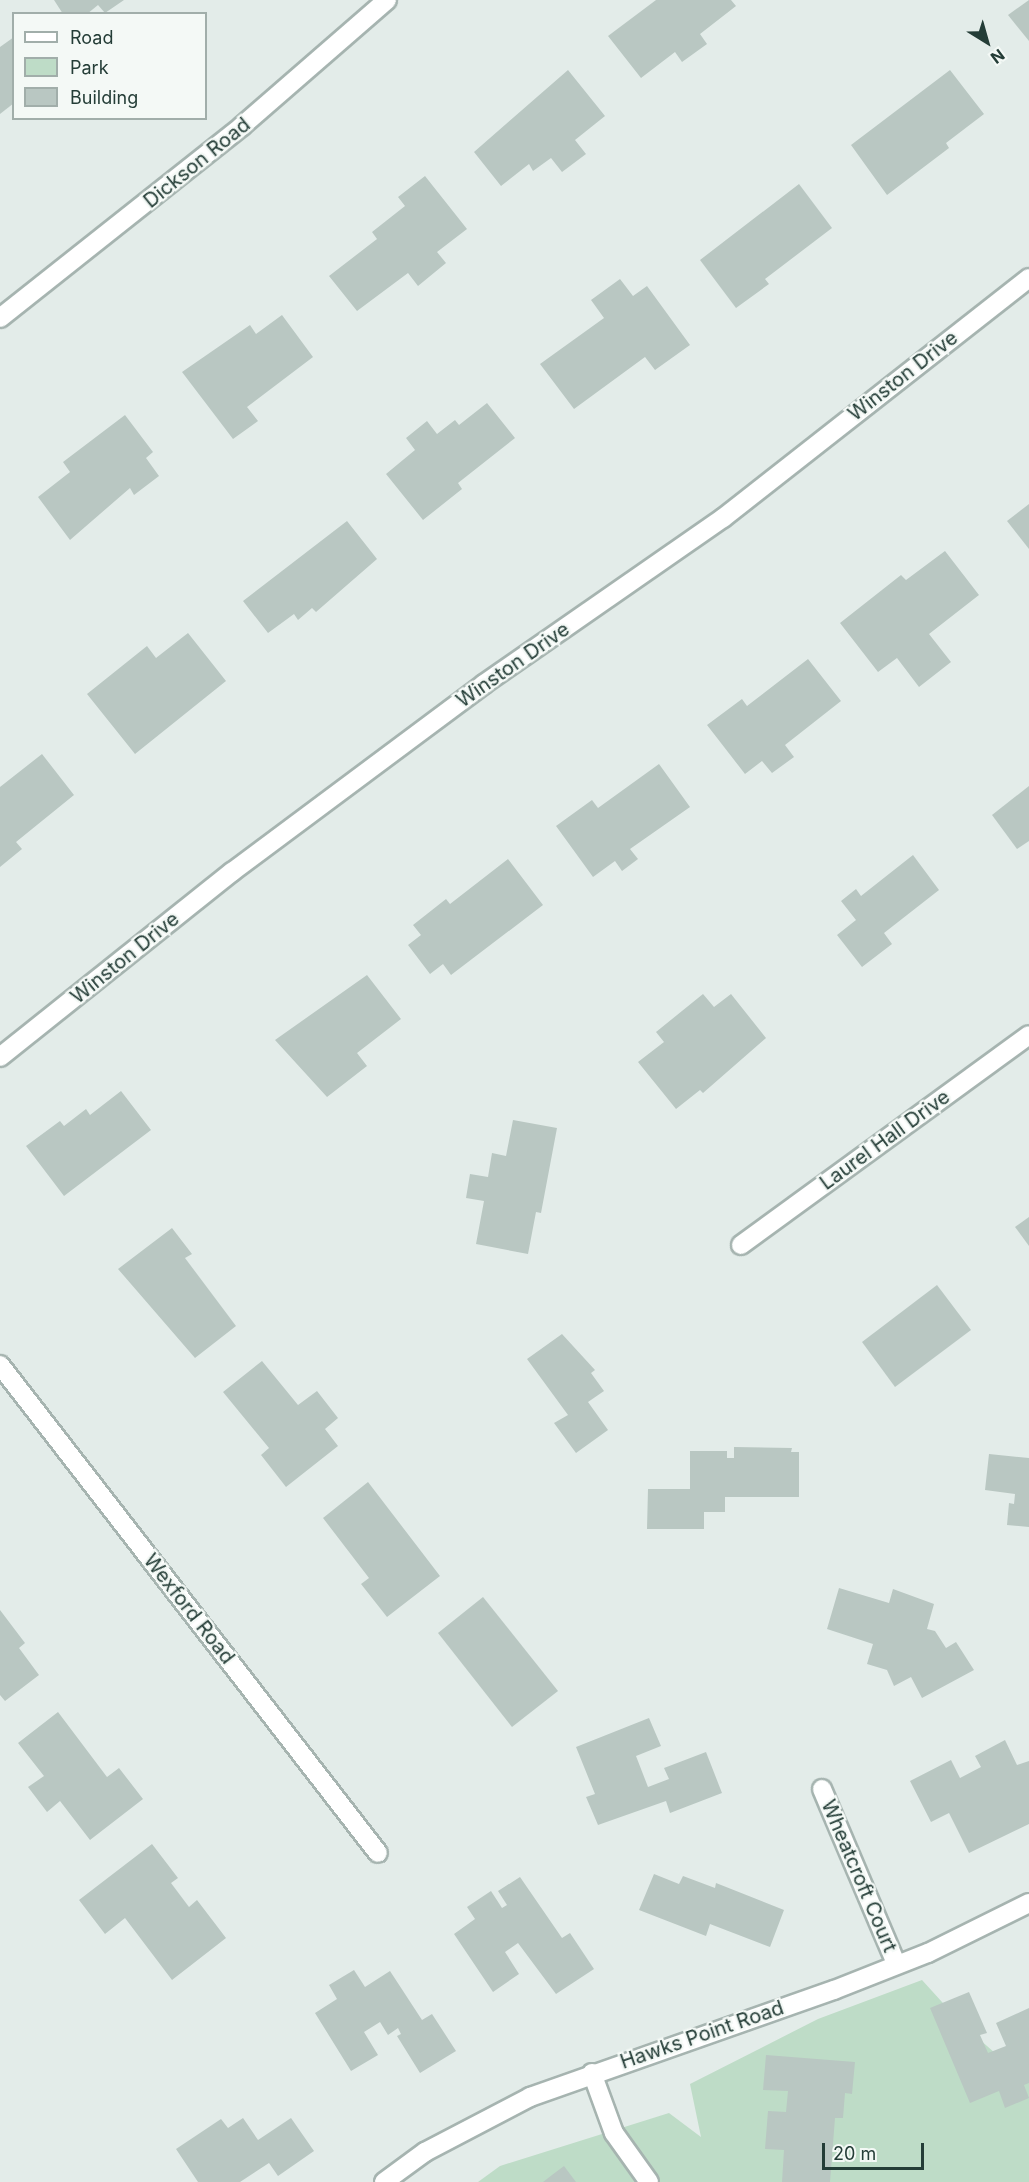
<!DOCTYPE html>
<style>
body{margin:0}
#map{position:relative;width:1029px;height:2182px;overflow:hidden;background:#e3ece9;font-family:Inter,sans-serif}
div>[style]{position:absolute}
[style*='--x']{left:calc(var(--x)*1px);top:calc(var(--y)*1px);width:calc(var(--w)*1px);rotate:calc(var(--a)*1deg)}
.green>*{inset:0;background:#bedcc7}
.building>*{inset:0;background:#b9c7c2}
.roads{filter:drop-shadow(2px 0 #a6b4b0) drop-shadow(-2px 0 #a6b4b0) drop-shadow(0 2px #a6b4b0) drop-shadow(0 -2px #a6b4b0)}
.minor>*{height:18px;margin:-9px;padding:0 9px;transform-origin:9px;border-radius:9px;background:#fff}
span{translate:-50% -50%;white-space:nowrap;text-align:center;line-height:1.15;-webkit-text-stroke:4.5px #f4f9f6;paint-order:stroke}
.street-label{font-size:20px;color:#243d37}
.legend{position:absolute;left:12px;top:12px;width:195px;height:108px;box-sizing:border-box;background:#f4f9f6;border:2px solid #a1aeaa;margin:0;padding:8px 10px;list-style:none;font-size:18px;color:#243d37}
.legend li{display:flex;align-items:center;gap:12px;height:30px}
.legend b{width:30px;border:2px solid #a1aeaa}
.north{position:absolute;left:957px;top:12px;width:60px;height:60px;-webkit-text-stroke:4px #f4f9f6;paint-order:stroke;rotate:143deg;font-size:16px;font-weight:700;line-height:24px;text-align:center;color:#243d37}
.north::after{content:'';display:block;margin:auto;width:21px;height:27px;background:#243d37;clip-path:polygon(50% 0,100% 100%,50% 72%,0 100%)}
.scale{position:absolute;left:822px;top:2143px;width:102px;height:27px;box-sizing:border-box;border:3px solid #243d37;border-top:0;padding-left:8px;font-size:18px;line-height:21px;white-space:nowrap;color:#243d37;-webkit-text-stroke:4px #f4f9f6;paint-order:stroke}
</style>
<div id="map">
<div class="green">
<i style="clip-path:polygon(922px 1980px,962px 2024px,1029px 2083px,1029px 2182px,478px 2182px,500px 2166px,669px 2113px,701px 2137px,690px 2084px,818px 2019px)"></i>
</div>
<div class="building">
<i style="clip-path:polygon(54px 0,124px 0,105px 13px,98px 5px,87px 14px,63px 14px)"></i>
<i style="clip-path:polygon(656px 0,731px 0,736px 6px,700px 34px,707px 44px,682px 62px,675px 52px,641px 78px,608px 36px)"></i>
<i style="clip-path:polygon(1029px 0,1029px 41px,1008px 15px)"></i>
<i style="clip-path:polygon(14px 37px,14px 103px,0 114px,0 47px)"></i>
<i style="clip-path:polygon(568px 70px,605px 116px,575px 140px,586px 154px,562px 172px,551px 158px,533px 171px,529px 164px,501px 186px,474px 152px)"></i>
<i style="clip-path:polygon(950px 70px,984px 114px,946px 143px,949px 148px,887px 195px,851px 145px)"></i>
<i style="clip-path:polygon(425px 176px,467px 229px,437px 252px,446px 263px,418px 286px,408px 273px,357px 311px,329px 276px,377px 239px,372px 232px,405px 206px,398px 197px)"></i>
<i style="clip-path:polygon(799px 184px,832px 228px,765px 279px,769px 284px,736px 308px,700px 260px)"></i>
<i style="clip-path:polygon(620px 279px,633px 296px,647px 286px,690px 345px,655px 370px,645px 357px,574px 409px,540px 364px,604px 318px,591px 300px)"></i>
<i style="clip-path:polygon(282px 315px,313px 357px,247px 407px,258px 421px,233px 439px,182px 372px,250px 325px,256px 334px)"></i>
<i style="clip-path:polygon(487px 403px,515px 438px,458px 483px,462px 489px,423px 520px,386px 474px,415px 450px,406px 438px,427px 421px,437px 434px,455px 420px,459px 425px)"></i>
<i style="clip-path:polygon(125px 415px,153px 452px,146px 458px,159px 476px,134px 495px,130px 488px,70px 540px,38px 497px,70px 472px,63px 462px)"></i>
<i style="clip-path:polygon(1029px 504px,1029px 549px,1007px 521px)"></i>
<i style="clip-path:polygon(347px 521px,377px 559px,316px 612px,312px 608px,298px 620px,294px 614px,268px 633px,243px 601px)"></i>
<i style="clip-path:polygon(945px 551px,979px 595px,929px 634px,951px 662px,919px 687px,897px 658px,878px 672px,840px 623px,901px 575px,906px 580px)"></i>
<i style="clip-path:polygon(188px 633px,226px 681px,135px 754px,87px 694px,147px 646px,156px 658px)"></i>
<i style="clip-path:polygon(808px 659px,841px 701px,785px 745px,794px 757px,772px 773px,762px 761px,745px 774px,707px 725px,742px 699px,747px 706px)"></i>
<i style="clip-path:polygon(42px 754px,74px 795px,16px 842px,22px 849px,0 867px,0 787px)"></i>
<i style="clip-path:polygon(659px 764px,690px 807px,630px 849px,638px 859px,622px 871px,615px 861px,593px 877px,556px 826px,592px 800px,598px 808px)"></i>
<i style="clip-path:polygon(1029px 786px,1029px 841px,1017px 849px,992px 815px)"></i>
<i style="clip-path:polygon(913px 855px,939px 890px,884px 933px,892px 944px,862px 967px,837px 935px,856px 920px,841px 901px,856px 889px,861px 896px)"></i>
<i style="clip-path:polygon(508px 859px,543px 905px,451px 975px,443px 964px,430px 974px,408px 945px,421px 935px,413px 925px,446px 899px,450px 904px)"></i>
<i style="clip-path:polygon(367px 975px,401px 1019px,357px 1053px,367px 1066px,327px 1097px,275px 1040px)"></i>
<i style="clip-path:polygon(703px 994px,714px 1007px,731px 994px,766px 1038px,703px 1093px,700px 1090px,676px 1109px,638px 1062px,664px 1042px,656px 1032px)"></i>
<i style="clip-path:polygon(121px 1091px,151px 1130px,64px 1196px,26px 1146px,60px 1121px,64px 1126px,86px 1109px,90px 1115px)"></i>
<i style="clip-path:polygon(513px 1120px,557px 1128px,541px 1213px,536px 1212px,528px 1254px,476px 1244px,484px 1201px,466px 1198px,470px 1174px,488px 1177px,492px 1153px,506px 1156px)"></i>
<i style="clip-path:polygon(1029px 1217px,1029px 1246px,1015px 1227px)"></i>
<i style="clip-path:polygon(172px 1228px,192px 1254px,185px 1258px,236px 1326px,195px 1358px,118px 1269px)"></i>
<i style="clip-path:polygon(937px 1285px,971px 1330px,895px 1387px,862px 1342px)"></i>
<i style="clip-path:polygon(562px 1334px,595px 1370px,591px 1373px,604px 1391px,588px 1402px,608px 1430px,576px 1453px,554px 1423px,568px 1415px,527px 1359px)"></i>
<i style="clip-path:polygon(262px 1361px,298px 1405px,317px 1391px,338px 1418px,325px 1429px,338px 1446px,286px 1487px,261px 1455px,269px 1448px,223px 1392px)"></i>
<i style="clip-path:polygon(734px 1447px,792px 1448px,791px 1452px,799px 1452px,799px 1497px,725px 1497px,725px 1512px,704px 1512px,704px 1529px,647px 1529px,648px 1489px,690px 1489px,690px 1451px,727px 1451px,727px 1458px,734px 1458px)"></i>
<i style="clip-path:polygon(989px 1454px,1029px 1458px,1029px 1527px,1007px 1525px,1009px 1503px,1014px 1504px,1015px 1494px,985px 1490px)"></i>
<i style="clip-path:polygon(368px 1482px,440px 1576px,387px 1617px,361px 1584px,369px 1578px,323px 1518px)"></i>
<i style="clip-path:polygon(839px 1588px,889px 1603px,893px 1589px,934px 1604px,927px 1629px,935px 1631px,946px 1648px,956px 1642px,974px 1670px,922px 1698px,911px 1677px,894px 1686px,887px 1670px,867px 1664px,873px 1644px,827px 1629px)"></i>
<i style="clip-path:polygon(483px 1597px,558px 1691px,512px 1727px,438px 1633px)"></i>
<i style="clip-path:polygon(0 1610px,25px 1643px,19px 1648px,39px 1675px,5px 1701px,0 1695px)"></i>
<i style="clip-path:polygon(58px 1712px,107px 1777px,119px 1768px,143px 1799px,90px 1840px,60px 1801px,47px 1812px,28px 1787px,44px 1776px,18px 1743px)"></i>
<i style="clip-path:polygon(649px 1718px,661px 1746px,636px 1756px,648px 1787px,669px 1779px,664px 1768px,706px 1752px,722px 1793px,670px 1813px,666px 1801px,598px 1825px,586px 1797px,595px 1794px,576px 1747px)"></i>
<i style="clip-path:polygon(1005px 1740px,1017px 1765px,1029px 1761px,1029px 1824px,969px 1853px,949px 1813px,931px 1822px,910px 1781px,951px 1760px,960px 1778px,981px 1767px,975px 1756px)"></i>
<i style="clip-path:polygon(152px 1844px,178px 1878px,171px 1883px,189px 1907px,197px 1900px,226px 1938px,172px 1980px,125px 1918px,105px 1934px,79px 1900px)"></i>
<i style="clip-path:polygon(654px 1874px,679px 1884px,683px 1876px,715px 1888px,716px 1883px,784px 1910px,770px 1947px,710px 1924px,706px 1936px,639px 1910px)"></i>
<i style="clip-path:polygon(520px 1877px,562px 1938px,570px 1933px,594px 1969px,556px 1994px,518px 1943px,505px 1952px,519px 1974px,493px 1992px,454px 1934px,475px 1919px,467px 1907px,491px 1891px,502px 1908px,507px 1905px,498px 1891px)"></i>
<i style="clip-path:polygon(354px 1970px,365px 1987px,390px 1971px,422px 2020px,432px 2014px,456px 2051px,420px 2073px,397px 2036px,401px 2034px,398px 2028px,388px 2035px,380px 2022px,364px 2032px,378px 2055px,351px 2071px,315px 2013px,337px 1999px,329px 1985px)"></i>
<i style="clip-path:polygon(969px 1992px,987px 2033px,980px 2035px,988px 2053px,1006px 2046px,996px 2023px,1029px 2008px,1029px 2083px,1024px 2085px,1029px 2098px,1005px 2108px,999px 2091px,970px 2103px,930px 2008px)"></i>
<i style="clip-path:polygon(766px 2055px,855px 2062px,852px 2094px,845px 2093px,843px 2118px,835px 2118px,830px 2182px,782px 2182px,784px 2150px,765px 2149px,768px 2111px,786px 2112px,788px 2091px,763px 2090px)"></i>
<i style="clip-path:polygon(243px 2118px,258px 2140px,291px 2118px,314px 2151px,278px 2176px,269px 2163px,240px 2182px,198px 2182px,176px 2149px,221px 2119px,228px 2128px)"></i>
<i style="clip-path:polygon(564px 2166px,576px 2182px,543px 2182px,552px 2175px)"></i>
</div>
<div class="roads">
<div class="minor">
<i style="--x:0;--y:318;--w:309;--a:-38.4"></i>
<i style="--x:242;--y:126;--w:192;--a:-41"></i>
<i style="--x:0;--y:1057;--w:297;--a:-38.6"></i>
<i style="--x:232;--y:872;--w:314;--a:-36.7"></i>
<i style="--x:484;--y:684;--w:291;--a:-34.8"></i>
<i style="--x:723;--y:518;--w:389;--a:-38.1"></i>
<i style="--x:741;--y:1245;--w:356;--a:-36.1"></i>
<i style="--x:0;--y:1365;--w:617;--a:52.24"></i>
<i style="--x:822;--y:1789;--w:189;--a:67"></i>
<i style="--x:592;--y:2073;--w:64;--a:69.9"></i>
<i style="--x:614;--y:2133;--w:60;--a:54.5"></i>
<i style="--x:384;--y:2182;--w:51;--a:-36.2"></i>
<i style="--x:425;--y:2152;--w:119;--a:-27.6"></i>
<i style="--x:530;--y:2097;--w:322;--a:-19.4"></i>
<i style="--x:834;--y:1990;--w:101;--a:-21.5"></i>
<i style="--x:928;--y:1953;--w:113;--a:-26.3"></i>
</div>
</div>
<div class="street-label">
<span style="left:197px;top:163px;rotate:-39deg">Dickson Road</span>
<span style="left:903px;top:376px;rotate:-38deg">Winston Drive</span>
<span style="left:513px;top:665px;rotate:-35deg">Winston Drive</span>
<span style="left:125px;top:958px;rotate:-39deg">Winston Drive</span>
<span style="left:885px;top:1140px;rotate:-36deg">Laurel Hall Drive</span>
<span style="left:189px;top:1609px;rotate:52deg">Wexford Road</span>
<span style="left:859px;top:1876px;rotate:67deg">Wheatcroft Court</span>
<span style="left:702px;top:2035px;rotate:-19deg">Hawks Point Road</span>
</div>
<ul class="legend">
<li><b style="height:8px;background:#fff"></b>Road</li>
<li><b style="height:16px;background:#bedcc7"></b>Park</li>
<li><b style="height:16px;background:#b9c7c2"></b>Building</li>
</ul>
<div class="north">N</div>
<div class="scale">20 m</div>
</div>
